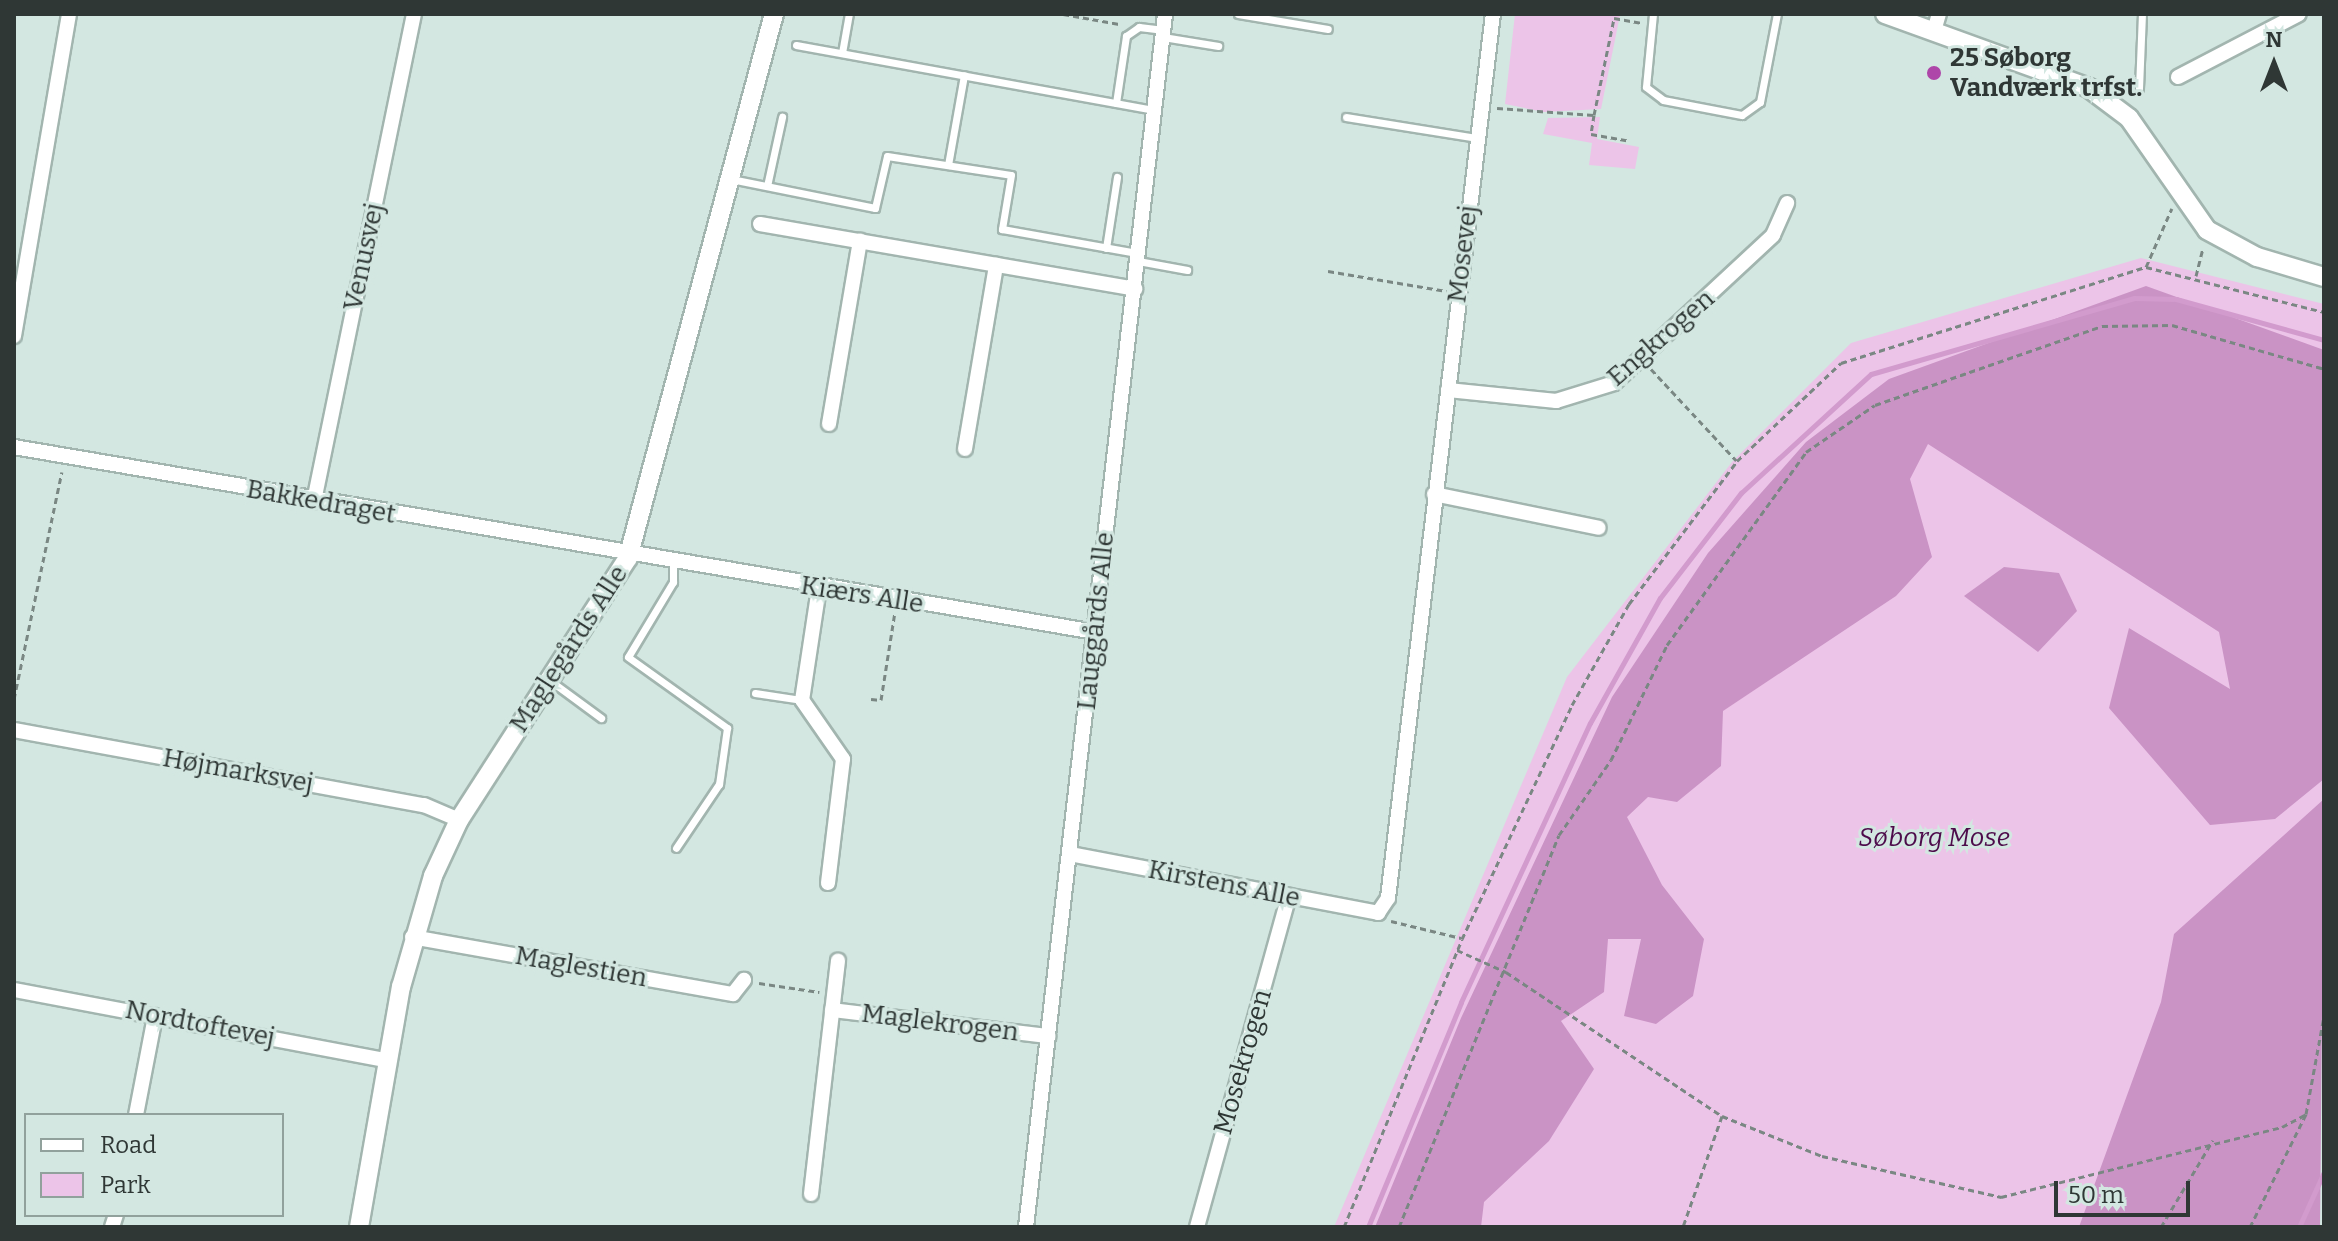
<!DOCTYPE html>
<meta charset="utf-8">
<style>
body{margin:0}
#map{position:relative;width:2338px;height:1241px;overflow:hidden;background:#d3e7e1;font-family:Bitter,serif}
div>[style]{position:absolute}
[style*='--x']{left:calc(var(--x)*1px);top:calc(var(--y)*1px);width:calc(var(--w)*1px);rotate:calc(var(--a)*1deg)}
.green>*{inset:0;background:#ecc4e8}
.forest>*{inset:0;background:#ca93c5}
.stream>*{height:5px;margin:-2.5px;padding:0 2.5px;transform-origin:2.5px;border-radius:2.5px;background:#d29bcd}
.path>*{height:3px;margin-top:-1.5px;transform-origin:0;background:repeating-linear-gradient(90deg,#7a8783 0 6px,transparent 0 10px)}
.roads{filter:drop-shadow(2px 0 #a2b5af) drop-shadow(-2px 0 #a2b5af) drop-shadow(0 2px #a2b5af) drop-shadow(0 -2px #a2b5af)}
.service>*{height:7px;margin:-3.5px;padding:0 3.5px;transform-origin:3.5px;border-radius:3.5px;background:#fff}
.minor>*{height:14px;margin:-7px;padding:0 7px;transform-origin:7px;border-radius:7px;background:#fff}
.tertiary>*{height:18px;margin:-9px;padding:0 9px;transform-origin:9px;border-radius:9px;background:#fff}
.dots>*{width:22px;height:22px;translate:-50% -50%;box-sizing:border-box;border:4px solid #d3e7e1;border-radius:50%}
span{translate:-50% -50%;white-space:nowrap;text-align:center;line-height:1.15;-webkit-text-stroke:6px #d3e7e1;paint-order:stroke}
.poi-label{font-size:26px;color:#2f3735;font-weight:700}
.left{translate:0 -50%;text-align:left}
.street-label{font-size:26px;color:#2f3735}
.park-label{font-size:26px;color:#4d0b4b;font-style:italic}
.frame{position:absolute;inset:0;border:16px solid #2f3735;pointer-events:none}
.legend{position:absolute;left:24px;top:1113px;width:260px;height:104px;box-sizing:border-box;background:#d3e7e1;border:2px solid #91a19c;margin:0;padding:10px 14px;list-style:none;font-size:24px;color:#2f3735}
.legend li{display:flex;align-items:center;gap:16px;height:40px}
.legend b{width:40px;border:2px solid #91a19c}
.north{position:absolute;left:2234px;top:24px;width:80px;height:80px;-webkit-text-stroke:6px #d3e7e1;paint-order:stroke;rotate:0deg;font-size:22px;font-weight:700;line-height:32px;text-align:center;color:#2f3735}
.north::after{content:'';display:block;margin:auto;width:28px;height:36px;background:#2f3735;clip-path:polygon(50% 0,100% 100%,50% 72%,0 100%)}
.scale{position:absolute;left:2054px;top:1181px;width:136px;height:36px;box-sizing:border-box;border:4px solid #2f3735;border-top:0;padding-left:10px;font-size:24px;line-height:28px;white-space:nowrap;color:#2f3735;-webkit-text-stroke:6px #d3e7e1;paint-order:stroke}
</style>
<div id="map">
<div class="green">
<i style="clip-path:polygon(1515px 14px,1628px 14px,1620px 15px,1601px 109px,1544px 112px,1505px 104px)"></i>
<i style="clip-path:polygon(1600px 117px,1597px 139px,1639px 147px,1635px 169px,1589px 165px,1592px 143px,1543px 134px,1548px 118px)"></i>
<i style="clip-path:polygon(2141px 258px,2324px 304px,2320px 1227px,1334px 1227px,1567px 677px,1732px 462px,1851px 343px)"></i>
</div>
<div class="forest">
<i style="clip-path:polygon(2146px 286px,2324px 350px,2324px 779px,2275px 819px,2210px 825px,2109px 708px,2129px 628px,2230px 689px,2219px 632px,1928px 444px,1910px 479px,1932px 557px,1896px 596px,1723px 711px,1721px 766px,1677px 802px,1648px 797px,1627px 817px,1662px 885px,1704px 939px,1693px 996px,1656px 1024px,1624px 1016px,1641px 939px,1608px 939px,1604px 992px,1561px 1021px,1594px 1069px,1549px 1141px,1484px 1202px,1481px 1227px,1375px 1227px,1461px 1018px,1612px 697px,1708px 553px,1806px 442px,1889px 379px)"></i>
<i style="clip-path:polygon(2004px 567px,2059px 573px,2077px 611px,2038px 652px,1964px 596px)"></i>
<i style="clip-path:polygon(2324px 799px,2320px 1227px,2079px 1227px,2161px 1002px,2174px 934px)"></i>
</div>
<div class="stream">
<i style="--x:1368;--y:1227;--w:243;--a:-67.5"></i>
<i style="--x:1461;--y:1002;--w:307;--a:-65.2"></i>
<i style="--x:1590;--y:723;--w:143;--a:-60.8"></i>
<i style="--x:1660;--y:598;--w:133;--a:-52.4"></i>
<i style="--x:1741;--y:493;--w:176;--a:-42.5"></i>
<i style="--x:1871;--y:374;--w:274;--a:-16.1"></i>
<i style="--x:2134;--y:298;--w:42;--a:1.4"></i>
<i style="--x:2176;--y:299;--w:154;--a:15.5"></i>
<i style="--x:2299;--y:1227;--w:60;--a:-65.6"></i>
</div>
<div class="path">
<i style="--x:1063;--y:14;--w:57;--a:10.1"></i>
<i style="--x:1497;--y:108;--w:97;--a:4.1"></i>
<i style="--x:1594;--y:115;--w:99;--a:-78.3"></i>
<i style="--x:1614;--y:18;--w:27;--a:10"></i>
<i style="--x:1594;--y:115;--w:19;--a:99"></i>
<i style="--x:1591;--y:134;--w:39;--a:10"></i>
<i style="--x:2146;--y:267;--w:64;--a:-66.2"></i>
<i style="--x:1328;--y:271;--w:120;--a:9.6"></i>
<i style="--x:2196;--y:276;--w:29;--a:-76"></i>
<i style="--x:1651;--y:369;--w:125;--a:47"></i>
<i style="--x:14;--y:699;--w:232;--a:-78.1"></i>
<i style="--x:871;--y:699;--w:10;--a:6"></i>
<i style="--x:881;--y:700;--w:89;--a:-81"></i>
<i style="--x:1391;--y:921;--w:72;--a:13.7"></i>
<i style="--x:1457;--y:950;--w:54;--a:24.2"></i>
<i style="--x:1506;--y:972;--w:260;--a:33.7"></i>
<i style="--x:1722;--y:1116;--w:118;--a:109.4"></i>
<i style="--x:759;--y:983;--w:61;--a:8.5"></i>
<i style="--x:1722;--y:1116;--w:108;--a:21.8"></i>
<i style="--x:1822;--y:1156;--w:184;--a:12.9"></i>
<i style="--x:2001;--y:1197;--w:290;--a:-14"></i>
<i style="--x:2282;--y:1127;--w:27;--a:-28"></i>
<i style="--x:1344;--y:1227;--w:311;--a:-67.7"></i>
<i style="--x:1462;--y:939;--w:259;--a:-64.8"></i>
<i style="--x:1572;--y:705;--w:116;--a:-60.6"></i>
<i style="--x:1629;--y:604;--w:179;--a:-52.9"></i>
<i style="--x:1737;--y:461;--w:143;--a:-43.3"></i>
<i style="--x:1841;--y:363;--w:320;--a:-17.5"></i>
<i style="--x:2146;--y:267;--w:184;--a:14.2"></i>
<i style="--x:1399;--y:1227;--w:423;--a:-67.8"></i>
<i style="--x:1559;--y:835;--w:91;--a:-55.3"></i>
<i style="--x:1611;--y:760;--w:128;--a:-64"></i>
<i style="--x:1667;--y:645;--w:238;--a:-54.2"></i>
<i style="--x:1806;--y:452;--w:83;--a:-34.3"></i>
<i style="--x:1875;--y:405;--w:240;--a:-19.2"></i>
<i style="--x:2102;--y:326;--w:70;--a:-0.8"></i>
<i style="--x:2172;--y:325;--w:158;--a:16.1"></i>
<i style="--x:2161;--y:1227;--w:101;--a:-59.1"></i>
<i style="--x:2250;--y:1227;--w:126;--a:-63.6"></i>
<i style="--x:2306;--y:1114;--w:100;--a:-79.6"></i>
</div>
<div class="roads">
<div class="service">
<i style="--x:1238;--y:14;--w:91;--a:9.5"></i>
<i style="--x:1653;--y:14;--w:73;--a:95.5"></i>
<i style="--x:1646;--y:87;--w:21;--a:37"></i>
<i style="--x:1663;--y:100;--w:80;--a:10.8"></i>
<i style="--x:1742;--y:115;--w:22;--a:-36"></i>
<i style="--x:1760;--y:102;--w:90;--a:-79.1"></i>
<i style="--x:1163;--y:37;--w:56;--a:9.3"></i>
<i style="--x:796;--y:45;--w:363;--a:10.3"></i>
<i style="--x:842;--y:53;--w:40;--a:-80"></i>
<i style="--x:2139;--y:88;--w:74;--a:-87.7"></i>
<i style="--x:1116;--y:103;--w:68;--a:-81.5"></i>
<i style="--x:1126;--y:36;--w:16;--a:-35"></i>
<i style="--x:1139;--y:27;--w:25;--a:7"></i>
<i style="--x:1346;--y:117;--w:133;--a:9.1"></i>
<i style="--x:948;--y:165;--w:91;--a:-79.9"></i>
<i style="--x:731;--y:179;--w:147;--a:11.4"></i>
<i style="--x:875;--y:208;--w:53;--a:-77"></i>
<i style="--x:887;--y:156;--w:125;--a:8.7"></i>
<i style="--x:1011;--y:175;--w:55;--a:99.5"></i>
<i style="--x:1002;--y:229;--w:137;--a:10.1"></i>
<i style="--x:767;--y:186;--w:71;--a:-77.7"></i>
<i style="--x:1106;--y:248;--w:72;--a:-81.2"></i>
<i style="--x:1138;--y:261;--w:50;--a:10.4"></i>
<i style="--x:673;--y:565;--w:17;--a:90"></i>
<i style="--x:673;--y:582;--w:87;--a:121"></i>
<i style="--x:628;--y:657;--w:122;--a:35.6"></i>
<i style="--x:727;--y:728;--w:57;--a:98.1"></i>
<i style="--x:719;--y:784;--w:77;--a:123.9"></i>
<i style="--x:552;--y:682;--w:61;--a:36.3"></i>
<i style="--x:755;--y:693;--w:48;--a:8.5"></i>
</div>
<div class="minor">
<i style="--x:1934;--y:31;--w:18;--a:-74"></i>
<i style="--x:2178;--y:77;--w:136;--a:-27.5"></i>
<i style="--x:760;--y:224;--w:381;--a:9.8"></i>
<i style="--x:14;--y:336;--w:327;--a:-80.3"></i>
<i style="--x:1448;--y:390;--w:109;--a:5.8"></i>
<i style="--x:1556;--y:401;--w:61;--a:-17.2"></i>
<i style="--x:1614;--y:383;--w:217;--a:-42.9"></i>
<i style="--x:1773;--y:235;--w:35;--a:-66"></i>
<i style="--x:829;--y:424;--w:186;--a:-80.4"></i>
<i style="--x:14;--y:447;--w:1097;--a:9.71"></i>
<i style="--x:965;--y:449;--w:187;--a:-80.4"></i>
<i style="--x:1434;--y:494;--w:168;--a:11.6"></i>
<i style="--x:314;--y:501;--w:497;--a:-78.4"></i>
<i style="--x:819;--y:588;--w:113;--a:98.6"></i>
<i style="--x:802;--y:700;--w:72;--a:55.2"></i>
<i style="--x:843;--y:759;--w:125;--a:96.9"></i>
<i style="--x:14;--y:730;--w:417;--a:10.4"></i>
<i style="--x:424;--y:805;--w:38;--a:23"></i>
<i style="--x:1070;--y:854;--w:314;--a:10.8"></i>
<i style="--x:1378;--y:913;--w:18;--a:-56"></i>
<i style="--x:1388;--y:898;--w:890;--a:-83.23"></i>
<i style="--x:412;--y:937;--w:326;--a:10.1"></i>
<i style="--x:733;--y:994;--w:18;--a:-52"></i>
<i style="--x:14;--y:990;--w:379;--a:10.7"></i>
<i style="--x:832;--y:1010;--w:218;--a:6.9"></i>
<i style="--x:136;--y:1115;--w:101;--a:-79.1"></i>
<i style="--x:811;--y:1194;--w:235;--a:-83.4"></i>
<i style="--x:112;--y:1227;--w:13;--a:-72"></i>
<i style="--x:1026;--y:1227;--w:1221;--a:-83.46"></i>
<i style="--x:1197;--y:1227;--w:344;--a:-74.5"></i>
</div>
<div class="tertiary">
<i style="--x:1885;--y:14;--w:217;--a:19.9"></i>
<i style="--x:2089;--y:88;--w:50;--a:36.9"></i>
<i style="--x:2129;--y:118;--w:136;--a:55.1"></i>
<i style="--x:2207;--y:230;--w:57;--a:28.4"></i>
<i style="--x:2257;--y:257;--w:70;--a:16.6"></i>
<i style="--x:359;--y:1227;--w:244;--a:-80.1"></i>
<i style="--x:401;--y:987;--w:116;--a:-73.9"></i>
<i style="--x:433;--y:876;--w:62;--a:-65.1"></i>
<i style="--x:459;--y:820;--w:312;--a:-57.2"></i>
<i style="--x:628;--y:558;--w:563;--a:-74.98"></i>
</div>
</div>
<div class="dots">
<i style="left:1934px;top:73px;background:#ae46a9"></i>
</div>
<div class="poi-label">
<span class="left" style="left:1950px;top:73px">25 Søborg<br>Vandværk trfst.</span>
</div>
<div class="street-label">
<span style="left:1463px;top:254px;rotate:-83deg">Mosevej</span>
<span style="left:364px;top:257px;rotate:-78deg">Venusvej</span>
<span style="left:1661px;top:338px;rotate:-41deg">Engkrogen</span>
<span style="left:321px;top:502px;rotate:10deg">Bakkedraget</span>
<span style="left:862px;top:595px;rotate:9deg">Kiærs Alle</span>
<span style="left:1096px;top:621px;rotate:-84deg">Lauggårds Alle</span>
<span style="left:569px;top:649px;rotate:-57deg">Maglegårds Alle</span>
<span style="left:238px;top:771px;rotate:10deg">Højmarksvej</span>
<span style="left:1224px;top:884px;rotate:11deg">Kirstens Alle</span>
<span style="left:581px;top:967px;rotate:10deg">Maglestien</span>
<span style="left:940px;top:1023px;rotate:7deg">Maglekrogen</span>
<span style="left:200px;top:1024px;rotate:11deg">Nordtoftevej</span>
<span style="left:1243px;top:1062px;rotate:-74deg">Mosekrogen</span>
</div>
<div class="park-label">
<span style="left:1934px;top:838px">Søborg Mose</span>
</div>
<div class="frame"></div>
<ul class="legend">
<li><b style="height:10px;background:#fff"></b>Road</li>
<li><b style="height:22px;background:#ecc4e8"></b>Park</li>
</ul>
<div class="north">N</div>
<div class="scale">50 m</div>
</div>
